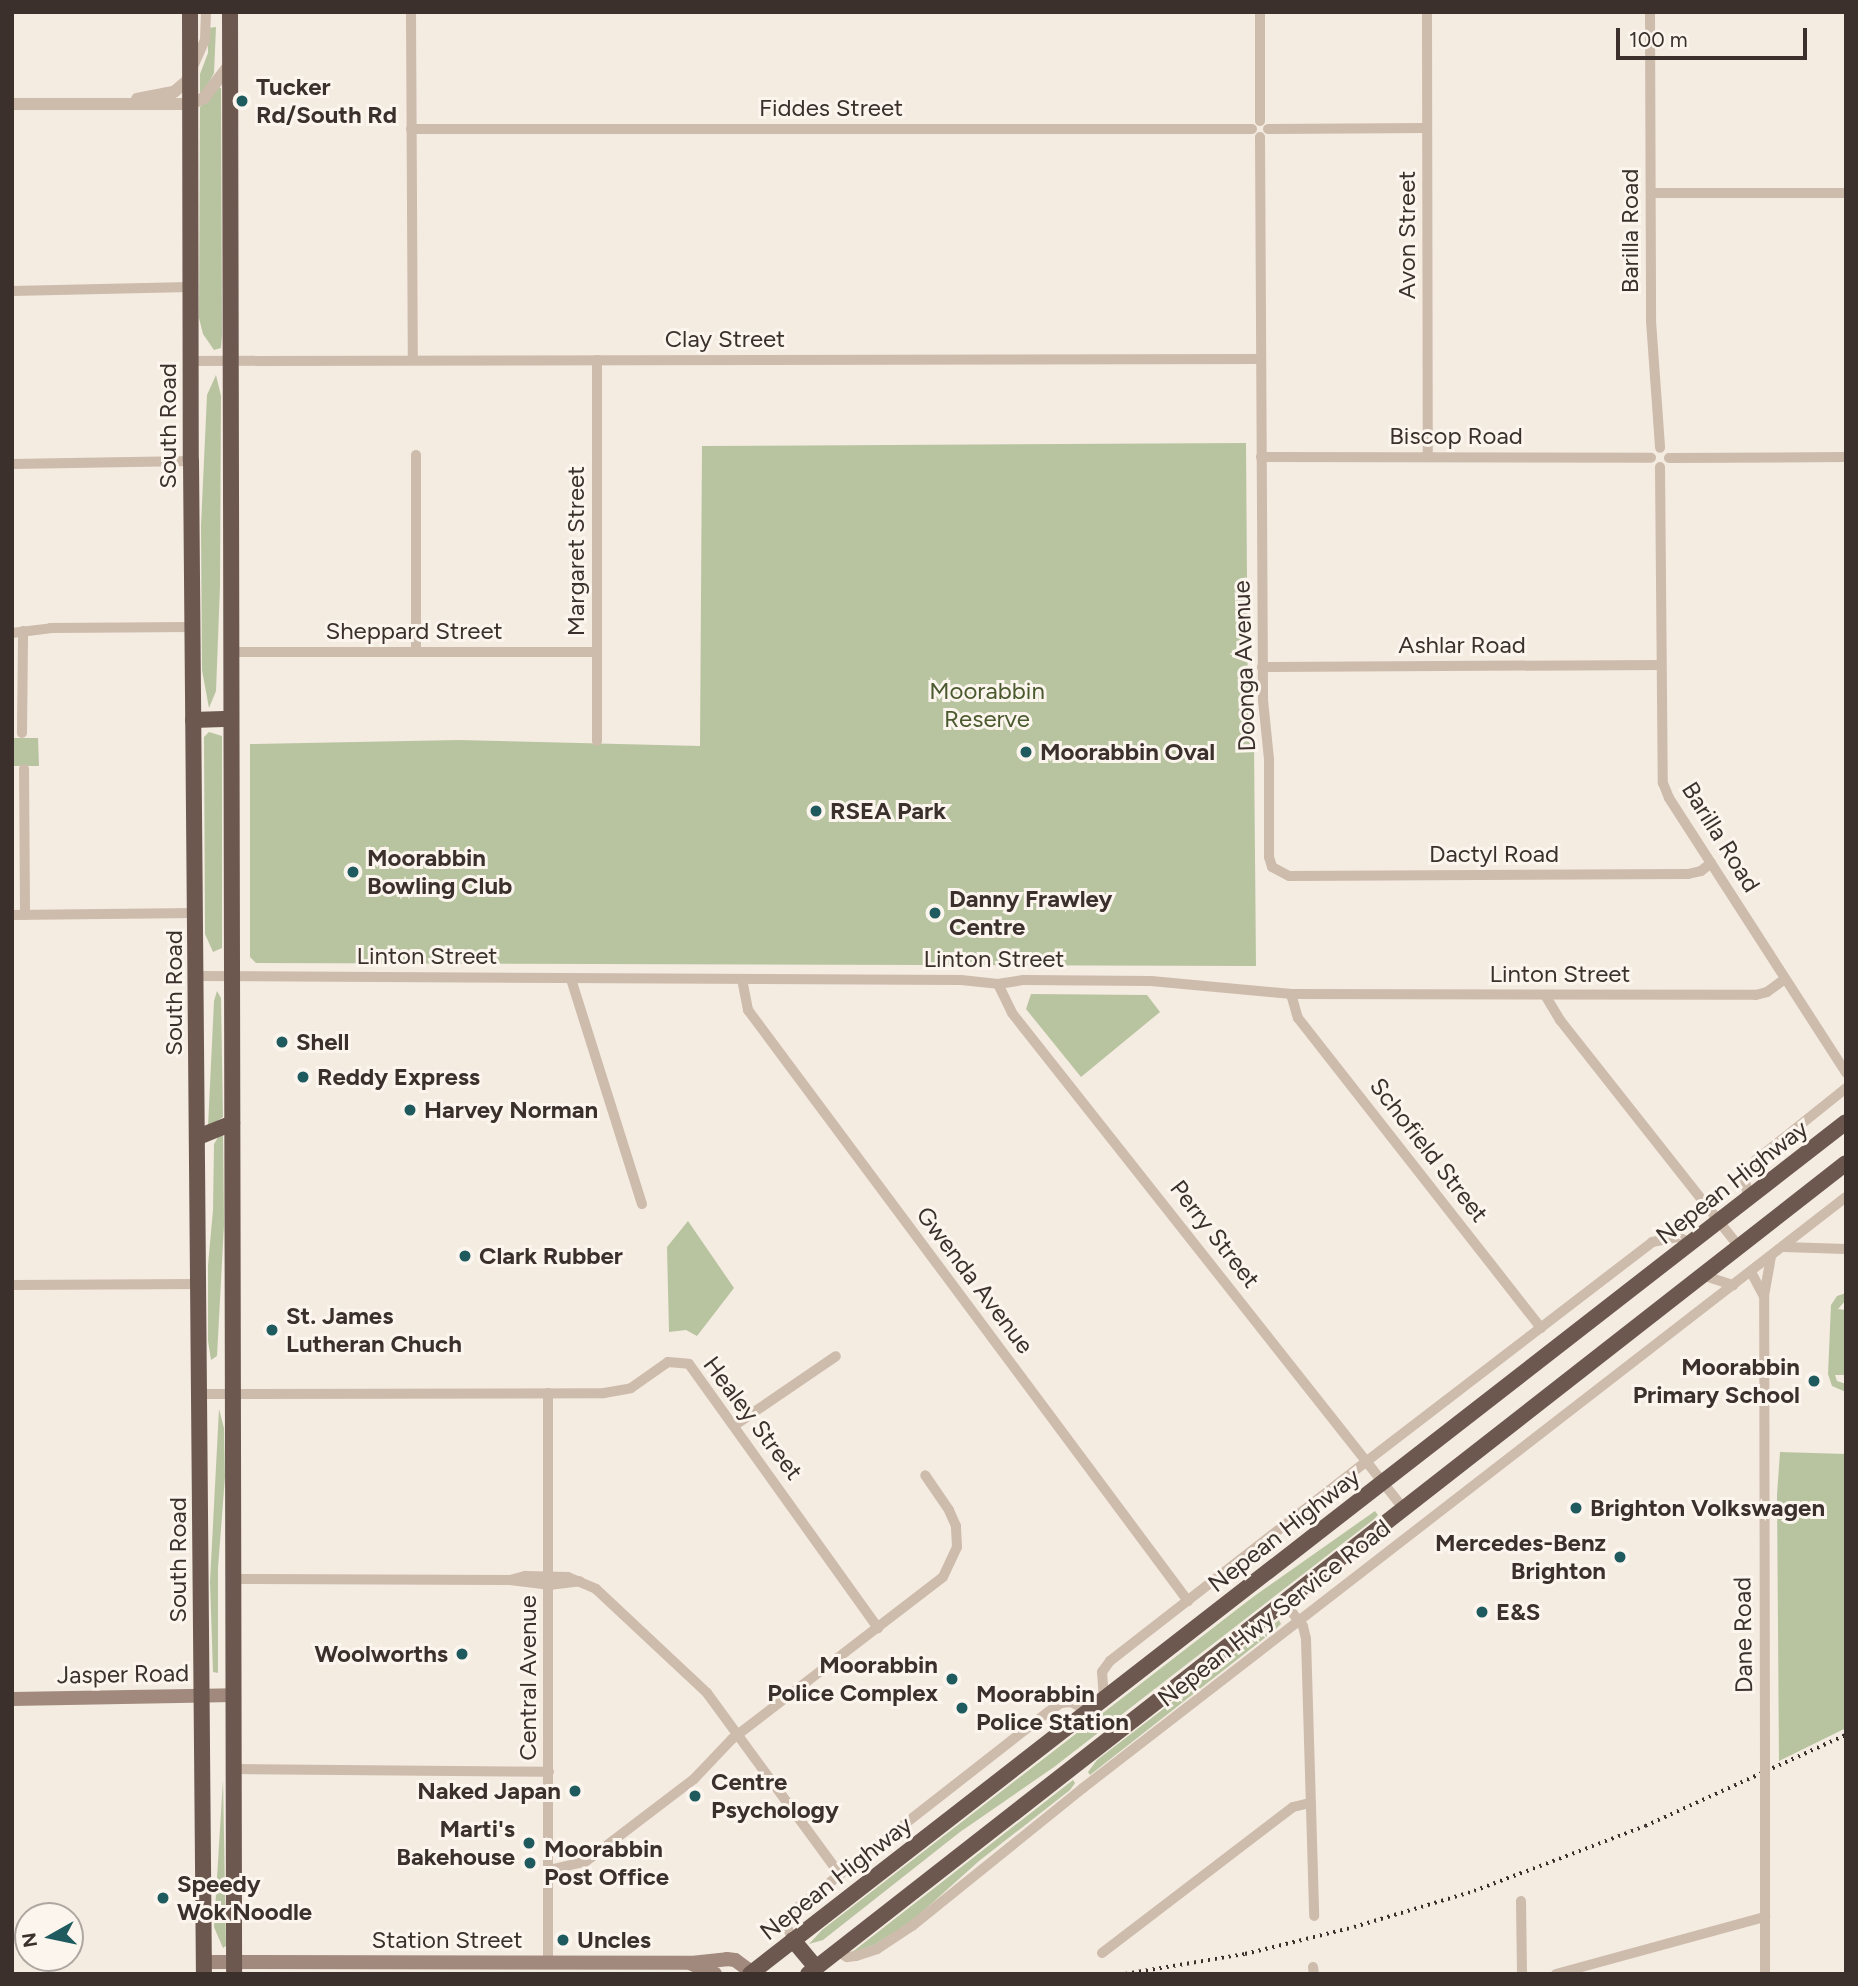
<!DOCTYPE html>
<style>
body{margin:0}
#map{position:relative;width:1858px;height:1986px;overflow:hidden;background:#f4ebe1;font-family:Figtree,sans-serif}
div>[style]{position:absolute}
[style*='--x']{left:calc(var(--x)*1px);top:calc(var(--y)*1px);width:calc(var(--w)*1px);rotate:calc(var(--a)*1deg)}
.green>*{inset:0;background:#b8c4a0}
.minor>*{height:10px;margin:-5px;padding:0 5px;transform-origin:5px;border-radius:5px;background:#cdbbac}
.tertiary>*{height:12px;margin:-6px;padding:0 6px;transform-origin:6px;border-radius:6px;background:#cdbbac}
.secondary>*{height:14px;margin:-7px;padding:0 7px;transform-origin:7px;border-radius:7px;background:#a18a7d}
.trunk>*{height:16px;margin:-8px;padding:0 8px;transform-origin:8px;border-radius:8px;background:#6c584f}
.rail>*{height:3.5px;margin-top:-1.75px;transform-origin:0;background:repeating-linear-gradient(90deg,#3b302b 0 2px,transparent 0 7px)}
.minor-bridge>*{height:10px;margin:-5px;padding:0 5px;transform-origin:5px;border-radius:5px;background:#cdbbac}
.dots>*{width:19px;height:19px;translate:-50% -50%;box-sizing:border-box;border:4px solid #fbf5ee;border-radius:50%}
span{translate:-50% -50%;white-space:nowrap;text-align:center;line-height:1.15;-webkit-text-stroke:6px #fbf5ee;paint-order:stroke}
.poi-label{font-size:24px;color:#3b302b;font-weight:700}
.left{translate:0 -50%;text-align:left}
.right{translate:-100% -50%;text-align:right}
.street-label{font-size:24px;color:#3b302b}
.park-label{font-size:24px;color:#4a5a2e}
.frame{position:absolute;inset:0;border:14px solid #3b302b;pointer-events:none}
.north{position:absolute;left:14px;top:1902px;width:70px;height:70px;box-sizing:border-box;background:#fbf5ee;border:2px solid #aea6a0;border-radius:50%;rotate:261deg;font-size:19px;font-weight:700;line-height:28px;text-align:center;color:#3b302b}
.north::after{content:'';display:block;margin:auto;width:24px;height:32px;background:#1f5a5e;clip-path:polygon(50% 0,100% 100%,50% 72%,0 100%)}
.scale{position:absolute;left:1616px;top:28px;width:191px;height:32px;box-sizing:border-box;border:4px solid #3b302b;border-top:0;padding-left:9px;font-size:21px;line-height:24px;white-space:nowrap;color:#3b302b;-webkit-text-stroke:5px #fbf5ee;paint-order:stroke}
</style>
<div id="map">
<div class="green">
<i style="clip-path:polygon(216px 27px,214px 73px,204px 92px,200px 93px,200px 74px,208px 53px,208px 28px)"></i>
<i style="clip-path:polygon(217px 87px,221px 88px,222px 335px,221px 348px,214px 350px,203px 334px,199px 318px,200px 107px)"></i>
<i style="clip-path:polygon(216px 375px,221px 396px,220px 586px,216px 691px,209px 708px,202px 670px,201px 526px,207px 395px)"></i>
<i style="clip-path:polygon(1246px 443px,1248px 717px,1254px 745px,1256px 966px,256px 963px,250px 957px,250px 744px,459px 740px,700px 746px,702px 446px)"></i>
<i style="clip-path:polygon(209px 732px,222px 736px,222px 948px,213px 952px,205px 934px,204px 737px)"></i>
<i style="clip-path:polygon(12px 738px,38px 738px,39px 766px,12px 766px)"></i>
<i style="clip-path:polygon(217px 991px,221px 998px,223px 1117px,208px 1127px,214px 1001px)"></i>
<i style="clip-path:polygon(1031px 994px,1147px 995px,1160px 1012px,1081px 1077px,1026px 1009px)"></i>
<i style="clip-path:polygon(223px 1129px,224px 1225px,217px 1356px,211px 1360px,208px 1341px,208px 1265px,213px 1210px,214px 1144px)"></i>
<i style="clip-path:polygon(688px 1221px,734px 1288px,697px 1336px,686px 1330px,669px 1332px,667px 1247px)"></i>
<i style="clip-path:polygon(1846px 1293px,1846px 1300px,1838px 1309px,1846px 1310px,1846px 1375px,1835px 1375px,1837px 1381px,1846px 1384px,1846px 1392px,1832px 1386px,1828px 1374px,1831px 1305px,1837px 1296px)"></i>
<i style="clip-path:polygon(219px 1409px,224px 1428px,225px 1477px,218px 1568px,218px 1673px,213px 1672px,210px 1582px)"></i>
<i style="clip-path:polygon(1780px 1452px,1846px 1454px,1846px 1728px,1779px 1761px,1777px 1495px)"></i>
<i style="clip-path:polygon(1375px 1511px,1378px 1515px,1373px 1520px,1054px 1767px,960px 1832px,823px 1940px,809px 1944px,822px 1930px,1253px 1597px)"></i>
<i style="clip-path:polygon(1279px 1620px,1281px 1624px,1275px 1630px,1090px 1775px,1088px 1772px,1097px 1760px)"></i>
<i style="clip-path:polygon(223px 1780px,226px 1946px,223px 1948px,214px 1927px)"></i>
<i style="clip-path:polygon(1073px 1780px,1075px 1783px,1070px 1790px,979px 1861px,912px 1921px,874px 1945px,851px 1953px)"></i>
</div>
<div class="minor">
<i style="--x:411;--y:12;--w:347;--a:89.7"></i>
<i style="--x:1260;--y:12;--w:109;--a:90"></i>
<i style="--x:1427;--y:12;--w:445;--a:89.9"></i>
<i style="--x:1650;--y:12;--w:309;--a:89.8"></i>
<i style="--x:1651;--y:321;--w:127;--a:85.9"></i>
<i style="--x:192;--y:69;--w:32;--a:-66"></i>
<i style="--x:205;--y:40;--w:28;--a:-88"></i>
<i style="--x:411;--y:129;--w:841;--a:0"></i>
<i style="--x:1268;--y:129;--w:159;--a:-0.4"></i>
<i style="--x:1260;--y:137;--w:563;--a:89.69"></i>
<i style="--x:1263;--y:700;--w:59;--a:84.2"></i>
<i style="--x:1269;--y:759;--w:98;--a:90"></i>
<i style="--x:1269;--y:857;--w:10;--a:73"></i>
<i style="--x:1272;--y:867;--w:19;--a:28"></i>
<i style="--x:1289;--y:876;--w:399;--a:-0.3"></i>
<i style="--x:1688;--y:874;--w:13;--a:-13"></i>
<i style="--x:1701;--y:871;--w:13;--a:-39"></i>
<i style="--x:1651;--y:193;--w:195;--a:0"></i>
<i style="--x:12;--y:291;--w:178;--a:-1.3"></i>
<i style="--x:190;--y:361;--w:1071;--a:-0.11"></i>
<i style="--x:1261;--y:457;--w:390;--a:0.1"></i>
<i style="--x:1669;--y:458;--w:177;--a:-0.3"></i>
<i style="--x:12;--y:464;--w:179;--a:-1"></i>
<i style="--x:1660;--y:467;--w:316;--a:89.5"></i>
<i style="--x:1663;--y:783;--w:16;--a:68"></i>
<i style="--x:1669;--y:798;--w:327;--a:57.2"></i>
<i style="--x:12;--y:633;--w:38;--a:-7"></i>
<i style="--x:50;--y:628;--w:142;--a:-0.4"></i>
<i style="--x:231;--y:652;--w:366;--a:0"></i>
<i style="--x:416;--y:652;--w:197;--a:-90"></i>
<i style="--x:1262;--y:667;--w:399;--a:-0.3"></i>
<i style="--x:22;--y:733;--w:102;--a:-89.4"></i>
<i style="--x:597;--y:741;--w:381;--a:-90"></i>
<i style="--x:24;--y:769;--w:146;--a:89.6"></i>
<i style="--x:12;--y:915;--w:184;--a:-0.6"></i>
<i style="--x:197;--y:976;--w:764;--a:0.3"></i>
<i style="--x:961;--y:980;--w:37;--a:6"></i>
<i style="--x:998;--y:984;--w:26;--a:-9"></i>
<i style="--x:1024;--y:980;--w:127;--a:0.5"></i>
<i style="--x:1151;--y:981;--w:141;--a:5.3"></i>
<i style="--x:1291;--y:994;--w:465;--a:0.1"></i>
<i style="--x:1756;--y:995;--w:11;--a:-15"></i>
<i style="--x:1767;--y:992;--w:22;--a:-36"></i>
<i style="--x:571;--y:979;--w:236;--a:72.5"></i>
<i style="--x:742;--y:979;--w:32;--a:79"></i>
<i style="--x:748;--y:1010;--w:737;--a:53.33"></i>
<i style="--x:998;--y:984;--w:32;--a:64"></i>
<i style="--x:1012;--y:1013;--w:631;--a:51.69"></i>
<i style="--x:1291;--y:994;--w:25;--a:74"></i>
<i style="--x:1298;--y:1018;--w:394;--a:51.9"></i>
<i style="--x:1545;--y:995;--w:29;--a:59"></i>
<i style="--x:1560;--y:1020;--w:289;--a:51.7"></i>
<i style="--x:1748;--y:1198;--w:19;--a:-99"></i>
<i style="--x:1745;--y:1179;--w:21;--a:-61"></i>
<i style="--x:1755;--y:1161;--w:117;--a:-38.7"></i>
<i style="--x:1784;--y:1247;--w:62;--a:1.8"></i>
<i style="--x:1751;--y:1272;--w:27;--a:62"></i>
<i style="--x:1702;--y:1275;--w:33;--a:18"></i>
<i style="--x:12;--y:1285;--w:187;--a:-0.3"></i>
<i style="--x:548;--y:1393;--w:569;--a:90"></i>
<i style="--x:200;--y:1394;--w:404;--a:-0.1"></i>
<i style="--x:604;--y:1393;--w:27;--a:-10"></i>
<i style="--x:631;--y:1388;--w:45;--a:-35.1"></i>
<i style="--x:668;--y:1362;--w:21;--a:5"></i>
<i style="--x:689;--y:1364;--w:325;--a:54.4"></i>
<i style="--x:735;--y:1425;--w:122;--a:-34.3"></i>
<i style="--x:235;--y:1579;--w:275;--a:0.2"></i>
<i style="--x:510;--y:1580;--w:39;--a:7"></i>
<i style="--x:549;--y:1585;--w:31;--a:-7"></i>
<i style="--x:510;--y:1580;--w:16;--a:-15"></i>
<i style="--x:525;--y:1576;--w:43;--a:1.3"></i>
<i style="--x:568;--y:1577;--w:30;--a:23"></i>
<i style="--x:596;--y:1589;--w:152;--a:43.1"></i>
<i style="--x:707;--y:1693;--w:225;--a:53.8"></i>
<i style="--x:1284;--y:1602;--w:31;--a:52"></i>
<i style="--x:1303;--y:1626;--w:13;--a:77"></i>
<i style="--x:1306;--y:1639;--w:277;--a:88.3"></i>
<i style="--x:1104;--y:1700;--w:28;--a:-94"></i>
<i style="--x:1102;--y:1672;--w:14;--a:-54"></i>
<i style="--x:1110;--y:1661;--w:326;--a:-37.9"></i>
<i style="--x:1367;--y:1461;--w:359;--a:-37.5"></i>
<i style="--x:1652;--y:1242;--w:26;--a:-11"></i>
<i style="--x:1678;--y:1237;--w:14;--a:25"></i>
<i style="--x:1765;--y:1767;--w:471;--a:-90.1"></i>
<i style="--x:1764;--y:1296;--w:40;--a:-80"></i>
<i style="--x:235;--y:1769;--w:314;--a:0.5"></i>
<i style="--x:549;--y:1870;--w:37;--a:-13"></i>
<i style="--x:585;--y:1862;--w:137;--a:-37.3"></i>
<i style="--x:694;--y:1779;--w:55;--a:-46.5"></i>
<i style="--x:732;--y:1739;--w:266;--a:-37.5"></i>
<i style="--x:943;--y:1577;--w:33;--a:-65"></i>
<i style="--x:957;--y:1547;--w:21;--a:-93"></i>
<i style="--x:956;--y:1526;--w:17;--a:-114"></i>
<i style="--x:949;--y:1510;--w:42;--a:-124.4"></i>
<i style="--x:1521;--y:1901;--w:73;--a:89.2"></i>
<i style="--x:793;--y:1940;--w:19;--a:-115"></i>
<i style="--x:785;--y:1923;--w:13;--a:-58"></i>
<i style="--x:792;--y:1912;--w:325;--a:-38"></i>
<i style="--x:1048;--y:1712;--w:16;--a:-35"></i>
<i style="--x:1061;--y:1703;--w:10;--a:-6"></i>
<i style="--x:1071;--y:1702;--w:21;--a:29"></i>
<i style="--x:837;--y:1951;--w:12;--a:31"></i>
<i style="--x:847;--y:1957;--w:9;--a:-6"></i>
<i style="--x:856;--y:1956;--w:22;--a:-18"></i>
<i style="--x:877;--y:1949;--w:42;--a:-33.3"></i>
<i style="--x:912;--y:1926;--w:220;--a:-38.9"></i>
<i style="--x:1083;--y:1788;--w:965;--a:-37.76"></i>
<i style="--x:1102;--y:1953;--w:240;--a:-37.4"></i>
<i style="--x:1293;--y:1807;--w:18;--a:-13"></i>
<i style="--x:1313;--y:1967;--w:7;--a:82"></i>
<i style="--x:1556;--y:1974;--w:217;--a:-15.3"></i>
<i style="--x:1765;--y:1974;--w:172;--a:-90"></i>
</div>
<div class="tertiary">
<i style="--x:137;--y:99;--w:38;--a:-11"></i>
<i style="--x:174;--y:92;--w:21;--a:-41"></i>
<i style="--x:12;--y:104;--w:178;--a:0"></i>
<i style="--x:190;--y:104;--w:15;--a:-23"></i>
<i style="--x:204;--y:98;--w:43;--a:-52.6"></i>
</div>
<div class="secondary">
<i style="--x:12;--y:1699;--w:222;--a:-1"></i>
<i style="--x:204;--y:1962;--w:487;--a:0.1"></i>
<i style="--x:691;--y:1963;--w:36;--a:-6"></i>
<i style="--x:727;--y:1959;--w:8;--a:7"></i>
<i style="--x:735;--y:1960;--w:24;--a:36"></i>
<i style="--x:692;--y:1964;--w:25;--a:23"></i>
</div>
<div class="trunk">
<i style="--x:190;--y:12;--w:449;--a:89.9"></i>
<i style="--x:191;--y:461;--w:1513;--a:89.51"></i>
<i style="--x:230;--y:12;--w:1962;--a:89.88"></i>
<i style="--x:193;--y:720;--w:38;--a:-2"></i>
<i style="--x:198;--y:1137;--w:37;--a:-22"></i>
<i style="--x:793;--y:1940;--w:35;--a:50"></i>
<i style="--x:750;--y:1974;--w:1388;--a:-37.86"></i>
<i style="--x:808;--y:1974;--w:1317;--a:-38"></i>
</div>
<div class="rail">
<i style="--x:1125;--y:1974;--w:122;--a:-9.5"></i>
<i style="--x:1245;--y:1954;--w:112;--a:-13.9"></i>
<i style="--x:1354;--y:1927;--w:125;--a:-16.7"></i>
<i style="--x:1474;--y:1891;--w:183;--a:-20.8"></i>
<i style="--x:1645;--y:1826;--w:221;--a:-24.4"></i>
</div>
<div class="minor-bridge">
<i style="--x:1765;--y:1767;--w:35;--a:90"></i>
</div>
<div class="dots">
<i style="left:242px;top:101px;background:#1f5a5e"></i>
<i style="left:1026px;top:752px;background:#1f5a5e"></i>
<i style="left:816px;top:811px;background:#1f5a5e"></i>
<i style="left:353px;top:872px;background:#1f5a5e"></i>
<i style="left:935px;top:913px;background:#1f5a5e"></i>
<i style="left:282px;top:1042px;background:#1f5a5e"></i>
<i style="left:303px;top:1077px;background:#1f5a5e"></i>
<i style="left:410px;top:1110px;background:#1f5a5e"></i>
<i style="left:465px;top:1256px;background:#1f5a5e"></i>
<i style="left:272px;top:1330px;background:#1f5a5e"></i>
<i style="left:1814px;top:1381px;background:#1f5a5e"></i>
<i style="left:1576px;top:1508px;background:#1f5a5e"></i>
<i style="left:1620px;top:1557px;background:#1f5a5e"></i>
<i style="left:1482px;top:1612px;background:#1f5a5e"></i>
<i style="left:462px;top:1654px;background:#1f5a5e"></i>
<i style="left:952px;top:1679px;background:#1f5a5e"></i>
<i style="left:962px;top:1708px;background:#1f5a5e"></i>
<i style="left:575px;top:1791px;background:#1f5a5e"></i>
<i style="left:695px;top:1796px;background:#1f5a5e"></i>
<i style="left:529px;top:1843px;background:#1f5a5e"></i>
<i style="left:530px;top:1863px;background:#1f5a5e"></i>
<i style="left:163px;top:1898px;background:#1f5a5e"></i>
<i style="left:563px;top:1940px;background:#1f5a5e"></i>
</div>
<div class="poi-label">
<span class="left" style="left:256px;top:101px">Tucker<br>Rd/South Rd</span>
<span class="left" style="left:1040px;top:752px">Moorabbin Oval</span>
<span class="left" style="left:830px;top:811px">RSEA Park</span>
<span class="left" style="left:367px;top:872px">Moorabbin<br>Bowling Club</span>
<span class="left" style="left:949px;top:913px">Danny Frawley<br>Centre</span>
<span class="left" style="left:296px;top:1042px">Shell</span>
<span class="left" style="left:317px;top:1077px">Reddy Express</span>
<span class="left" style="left:424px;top:1110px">Harvey Norman</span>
<span class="left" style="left:479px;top:1256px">Clark Rubber</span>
<span class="left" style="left:286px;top:1330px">St. James<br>Lutheran Chuch</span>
<span class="right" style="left:1800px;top:1381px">Moorabbin<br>Primary School</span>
<span class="left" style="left:1590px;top:1508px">Brighton Volkswagen</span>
<span class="right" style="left:1606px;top:1557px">Mercedes-Benz<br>Brighton</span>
<span class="left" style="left:1496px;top:1612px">E&amp;S</span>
<span class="right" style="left:448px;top:1654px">Woolworths</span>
<span class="right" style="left:938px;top:1679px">Moorabbin<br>Police Complex</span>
<span class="left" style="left:976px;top:1708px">Moorabbin<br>Police Station</span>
<span class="left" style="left:711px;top:1796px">Centre<br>Psychology</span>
<span class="right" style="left:561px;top:1791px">Naked Japan</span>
<span class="right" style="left:515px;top:1843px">Marti's<br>Bakehouse</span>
<span class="left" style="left:544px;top:1863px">Moorabbin<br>Post Office</span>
<span class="left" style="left:177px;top:1898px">Speedy<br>Wok Noodle</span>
<span class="left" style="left:577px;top:1940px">Uncles</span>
</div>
<div class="street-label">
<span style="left:831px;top:108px">Fiddes Street</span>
<span style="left:1630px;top:231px;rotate:-90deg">Barilla Road</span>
<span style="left:1407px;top:235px;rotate:-90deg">Avon Street</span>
<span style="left:725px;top:339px">Clay Street</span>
<span style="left:168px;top:426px;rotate:-90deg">South Road</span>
<span style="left:1456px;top:436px">Biscop Road</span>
<span style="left:576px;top:551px;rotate:-90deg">Margaret Street</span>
<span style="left:414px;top:631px">Sheppard Street</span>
<span style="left:1462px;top:645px">Ashlar Road</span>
<span style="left:1244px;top:666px;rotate:-92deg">Doonga Avenue</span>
<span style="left:1721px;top:837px;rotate:58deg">Barilla Road</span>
<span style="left:1494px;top:854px">Dactyl Road</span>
<span style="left:427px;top:956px">Linton Street</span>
<span style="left:994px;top:959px">Linton Street</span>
<span style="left:1560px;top:974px">Linton Street</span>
<span style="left:174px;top:993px;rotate:-90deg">South Road</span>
<span style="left:1429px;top:1150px;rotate:52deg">Schofield Street</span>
<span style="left:1732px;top:1182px;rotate:-38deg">Nepean Highway</span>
<span style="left:1215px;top:1234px;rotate:52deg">Perry Street</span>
<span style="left:975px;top:1280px;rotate:53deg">Gwenda Avenue</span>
<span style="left:753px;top:1418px;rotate:53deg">Healey Street</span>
<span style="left:1284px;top:1530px;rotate:-38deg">Nepean Highway</span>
<span style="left:178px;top:1560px;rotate:-90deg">South Road</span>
<span style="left:1274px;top:1613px;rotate:-38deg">Nepean Hwy Service Road</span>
<span style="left:1743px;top:1635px;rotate:-91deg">Dane Road</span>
<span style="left:123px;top:1674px;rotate:-1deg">Jasper Road</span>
<span style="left:528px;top:1678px;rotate:-90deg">Central Avenue</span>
<span style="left:836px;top:1878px;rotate:-38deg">Nepean Highway</span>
<span style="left:447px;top:1940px">Station Street</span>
</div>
<div class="park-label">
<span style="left:987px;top:705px">Moorabbin<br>Reserve</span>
</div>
<div class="frame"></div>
<div class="north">N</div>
<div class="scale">100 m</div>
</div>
